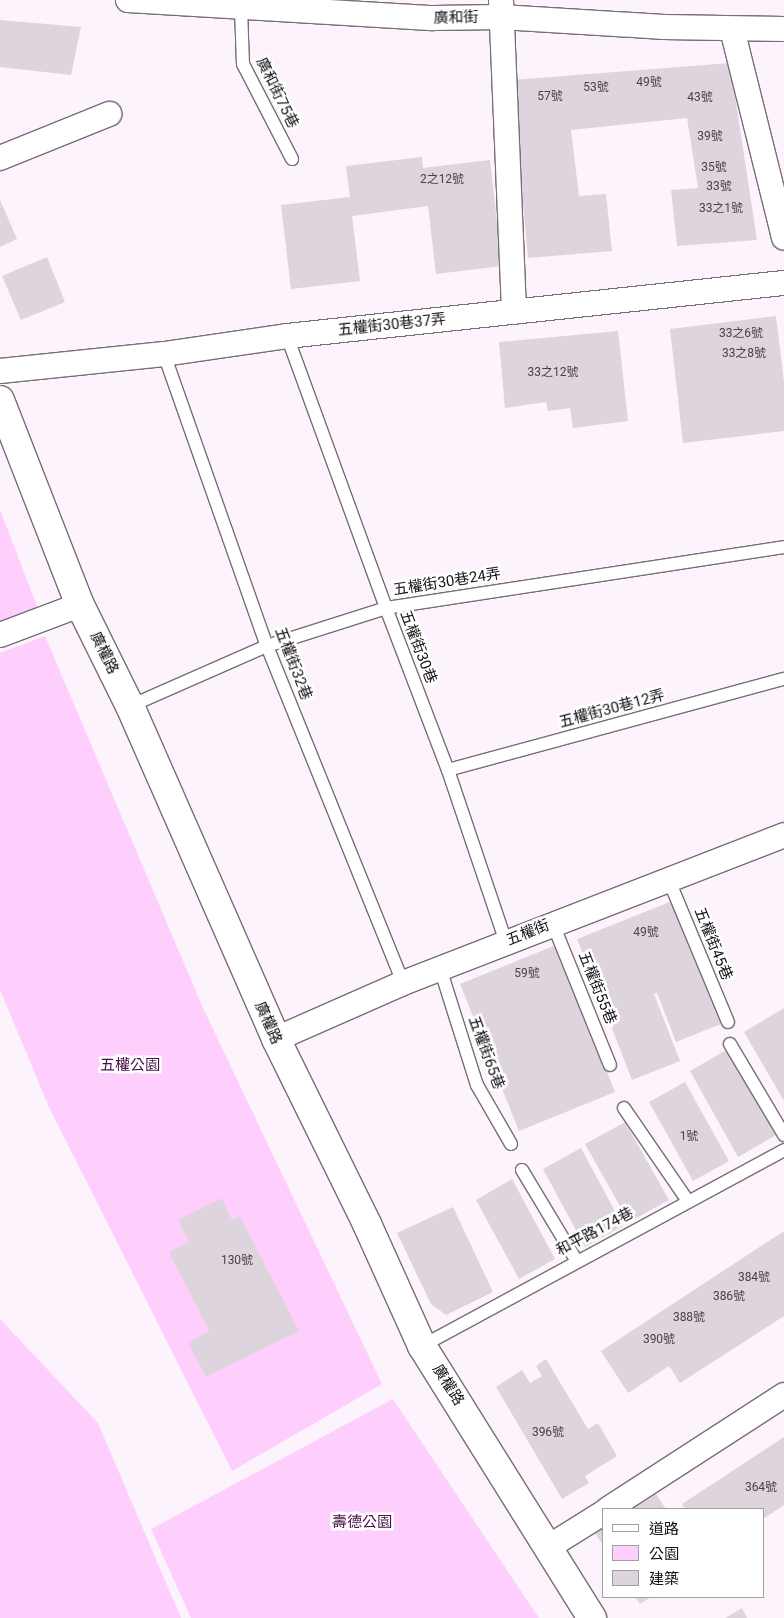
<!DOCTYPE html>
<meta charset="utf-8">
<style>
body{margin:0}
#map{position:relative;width:784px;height:1618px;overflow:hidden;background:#fcf3fc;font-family:Roboto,"Noto Sans TC",sans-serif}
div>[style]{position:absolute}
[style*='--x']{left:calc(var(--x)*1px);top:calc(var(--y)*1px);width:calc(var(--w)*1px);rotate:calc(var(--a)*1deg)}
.green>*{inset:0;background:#fecffd}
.building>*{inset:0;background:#ded4dd}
.roads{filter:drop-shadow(1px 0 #776e76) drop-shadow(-1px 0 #776e76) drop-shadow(0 1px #776e76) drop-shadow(0 -1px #776e76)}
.service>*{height:12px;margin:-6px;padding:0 6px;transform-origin:6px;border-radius:6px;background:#fff}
.minor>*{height:24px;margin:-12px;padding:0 12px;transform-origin:12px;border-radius:12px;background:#fff}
.tertiary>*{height:28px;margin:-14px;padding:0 14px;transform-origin:14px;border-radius:14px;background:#fff}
span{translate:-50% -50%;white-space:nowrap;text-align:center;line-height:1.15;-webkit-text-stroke:5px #fff;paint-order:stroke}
.number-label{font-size:12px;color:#464246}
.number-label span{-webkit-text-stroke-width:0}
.street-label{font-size:15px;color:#141114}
.park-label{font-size:15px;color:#470e49}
.legend{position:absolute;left:602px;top:1508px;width:162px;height:90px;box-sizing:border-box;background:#fff;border:1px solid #a1a0a1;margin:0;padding:6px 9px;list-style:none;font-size:15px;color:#141114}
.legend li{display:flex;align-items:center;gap:10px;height:25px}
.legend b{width:25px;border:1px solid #a1a0a1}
</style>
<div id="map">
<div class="green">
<i style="clip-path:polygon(0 510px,39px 611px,0 625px)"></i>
<i style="clip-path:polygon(45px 636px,203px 1008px,382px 1384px,232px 1471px,49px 1107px,0 990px,0 653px)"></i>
<i style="clip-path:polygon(0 1319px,98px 1423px,181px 1618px,0 1618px)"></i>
<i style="clip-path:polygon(393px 1399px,539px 1618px,191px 1618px,151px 1529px)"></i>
</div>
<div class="building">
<i style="clip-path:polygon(0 20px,81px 27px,71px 75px,0 67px)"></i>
<i style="clip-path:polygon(730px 63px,757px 240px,677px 246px,671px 190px,698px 188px,687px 118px,571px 130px,579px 196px,606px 194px,612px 251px,528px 258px,512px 80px)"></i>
<i style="clip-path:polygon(422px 157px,423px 168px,490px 160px,502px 266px,436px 274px,428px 206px,352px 216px,360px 281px,291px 289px,281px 205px,350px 197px,346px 166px)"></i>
<i style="clip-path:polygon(0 200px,17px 239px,0 247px)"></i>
<i style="clip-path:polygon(47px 257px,65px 302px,21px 320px,2px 276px)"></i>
<i style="clip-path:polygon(776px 316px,784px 382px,784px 431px,683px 443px,670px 329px)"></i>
<i style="clip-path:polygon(618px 331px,628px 421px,573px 428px,570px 408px,548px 411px,546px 402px,505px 408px,499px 342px)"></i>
<i style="clip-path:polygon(672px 901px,721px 1024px,676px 1042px,657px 993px,654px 994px,680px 1061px,632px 1080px,577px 939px)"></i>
<i style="clip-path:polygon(556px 945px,615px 1092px,519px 1131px,460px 984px)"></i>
<i style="clip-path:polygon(784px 1008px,784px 1101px,744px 1032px)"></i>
<i style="clip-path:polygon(728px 1049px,776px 1135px,738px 1157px,690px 1071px)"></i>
<i style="clip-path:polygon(685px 1082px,729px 1161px,693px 1181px,649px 1102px)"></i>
<i style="clip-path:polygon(625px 1122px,669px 1200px,629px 1222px,585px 1144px)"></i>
<i style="clip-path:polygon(581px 1148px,623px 1226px,585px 1247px,543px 1169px)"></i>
<i style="clip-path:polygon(512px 1179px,555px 1259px,519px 1279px,476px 1200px)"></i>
<i style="clip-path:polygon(222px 1198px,232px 1220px,240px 1216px,299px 1331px,206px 1377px,188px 1343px,209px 1331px,169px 1252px,189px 1242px,178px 1220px)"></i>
<i style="clip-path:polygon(453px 1207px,493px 1292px,446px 1315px,431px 1304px,397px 1233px)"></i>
<i style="clip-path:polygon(784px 1231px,784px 1316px,680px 1383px,669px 1366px,628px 1393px,601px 1351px)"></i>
<i style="clip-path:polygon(546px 1359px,588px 1429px,598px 1423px,617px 1456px,585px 1476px,589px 1483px,562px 1499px,496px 1387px,522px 1370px,530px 1383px,542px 1376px,536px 1366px)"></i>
<i style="clip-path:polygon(784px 1437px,784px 1505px,763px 1519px,763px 1509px,685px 1509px,682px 1504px)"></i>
<i style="clip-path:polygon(656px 1494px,666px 1509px,632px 1509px)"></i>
<i style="clip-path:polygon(603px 1528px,603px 1545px,595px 1533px)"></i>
<i style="clip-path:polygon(635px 1597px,651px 1597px,640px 1604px)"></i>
<i style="clip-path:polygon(742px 1608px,747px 1618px,725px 1618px)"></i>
</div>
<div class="roads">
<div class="service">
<i style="--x:241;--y:8;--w:56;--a:88"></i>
<i style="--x:243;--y:64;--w:107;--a:62.7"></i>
<i style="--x:287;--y:336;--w:289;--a:70"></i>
<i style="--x:386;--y:608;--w:173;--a:69.1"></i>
<i style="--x:448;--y:770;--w:182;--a:71.4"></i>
<i style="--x:164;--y:354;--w:310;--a:70.6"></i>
<i style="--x:267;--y:646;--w:363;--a:68"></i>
<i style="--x:130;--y:706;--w:150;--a:-23.7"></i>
<i style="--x:267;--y:646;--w:125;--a:-17.7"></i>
<i style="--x:386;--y:608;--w:403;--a:-8.7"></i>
<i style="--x:448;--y:770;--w:348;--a:-15.2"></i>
<i style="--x:668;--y:878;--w:156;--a:67.4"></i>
<i style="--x:553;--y:924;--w:152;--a:68"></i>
<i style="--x:440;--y:968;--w:123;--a:72.5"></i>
<i style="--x:477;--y:1085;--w:68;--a:60"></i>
<i style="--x:730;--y:1044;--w:106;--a:59.3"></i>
<i style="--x:624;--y:1108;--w:113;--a:55.5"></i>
<i style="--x:522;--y:1170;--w:105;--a:59"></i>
<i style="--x:422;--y:1346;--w:412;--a:-28.4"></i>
</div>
<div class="minor">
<i style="--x:128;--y:0;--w:306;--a:3.4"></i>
<i style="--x:433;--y:18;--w:68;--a:-0.8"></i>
<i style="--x:501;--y:17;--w:163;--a:3.5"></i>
<i style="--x:664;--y:27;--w:120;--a:1"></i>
<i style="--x:501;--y:0;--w:312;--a:87.6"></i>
<i style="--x:732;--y:29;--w:215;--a:76"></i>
<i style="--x:0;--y:158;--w:118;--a:-22"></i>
<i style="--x:0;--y:371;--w:165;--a:-5.9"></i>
<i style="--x:164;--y:354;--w:124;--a:-8.3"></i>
<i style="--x:287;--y:336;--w:500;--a:-6.1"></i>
<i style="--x:0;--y:635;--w:85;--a:-20.6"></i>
<i style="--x:276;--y:1039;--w:139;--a:-23.8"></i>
<i style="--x:403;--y:983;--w:409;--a:-21.2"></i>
<i style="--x:608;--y:1509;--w:210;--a:-32.9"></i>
<i style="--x:547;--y:1548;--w:66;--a:-32"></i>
</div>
<div class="tertiary">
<i style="--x:0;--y:400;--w:220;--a:68.7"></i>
<i style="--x:80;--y:605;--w:113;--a:63.7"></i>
<i style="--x:130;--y:706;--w:364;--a:66.3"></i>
<i style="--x:276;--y:1039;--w:206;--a:63.8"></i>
<i style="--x:367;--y:1224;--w:134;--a:65.7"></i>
<i style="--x:422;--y:1346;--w:321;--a:58"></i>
</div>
</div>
<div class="number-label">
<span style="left:649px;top:83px">49號</span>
<span style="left:596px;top:88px">53號</span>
<span style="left:550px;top:97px">57號</span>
<span style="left:700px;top:98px">43號</span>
<span style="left:710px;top:137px">39號</span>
<span style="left:714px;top:168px">35號</span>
<span style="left:442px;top:180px">2之12號</span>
<span style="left:719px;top:187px">33號</span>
<span style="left:721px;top:209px">33之1號</span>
<span style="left:741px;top:334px">33之6號</span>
<span style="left:744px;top:354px">33之8號</span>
<span style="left:553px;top:373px">33之12號</span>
<span style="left:646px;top:933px">49號</span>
<span style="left:527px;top:974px">59號</span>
<span style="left:689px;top:1137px">1號</span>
<span style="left:237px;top:1261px">130號</span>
<span style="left:754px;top:1278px">384號</span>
<span style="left:729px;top:1297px">386號</span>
<span style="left:689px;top:1318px">388號</span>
<span style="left:659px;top:1340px">390號</span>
<span style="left:548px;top:1433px">396號</span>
<span style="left:761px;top:1488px">364號</span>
</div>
<div class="street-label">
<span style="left:456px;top:18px;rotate:-1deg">廣和街</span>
<span style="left:277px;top:93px;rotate:64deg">廣和街75巷</span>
<span style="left:392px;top:325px;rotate:-6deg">五權街30巷37弄</span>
<span style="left:447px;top:582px;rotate:-9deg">五權街30巷24弄</span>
<span style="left:418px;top:647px;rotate:69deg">五權街30巷</span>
<span style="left:104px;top:653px;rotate:64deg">廣權路</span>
<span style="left:293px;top:664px;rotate:69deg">五權街32巷</span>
<span style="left:612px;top:709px;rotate:-15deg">五權街30巷12弄</span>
<span style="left:528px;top:933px;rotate:-22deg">五權街</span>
<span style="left:713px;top:944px;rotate:68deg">五權街45巷</span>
<span style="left:597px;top:988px;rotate:68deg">五權街55巷</span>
<span style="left:268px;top:1023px;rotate:66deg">廣權路</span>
<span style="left:486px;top:1053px;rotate:70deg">五權街65巷</span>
<span style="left:595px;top:1232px;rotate:-28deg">和平路174巷</span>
<span style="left:448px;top:1385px;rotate:58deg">廣權路</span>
</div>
<div class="park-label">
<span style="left:130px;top:1066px">五權公園</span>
<span style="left:362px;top:1523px">壽德公園</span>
</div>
<ul class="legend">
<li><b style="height:6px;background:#fff"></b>道路</li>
<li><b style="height:14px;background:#fecffd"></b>公園</li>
<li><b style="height:14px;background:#ded4dd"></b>建築</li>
</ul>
</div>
